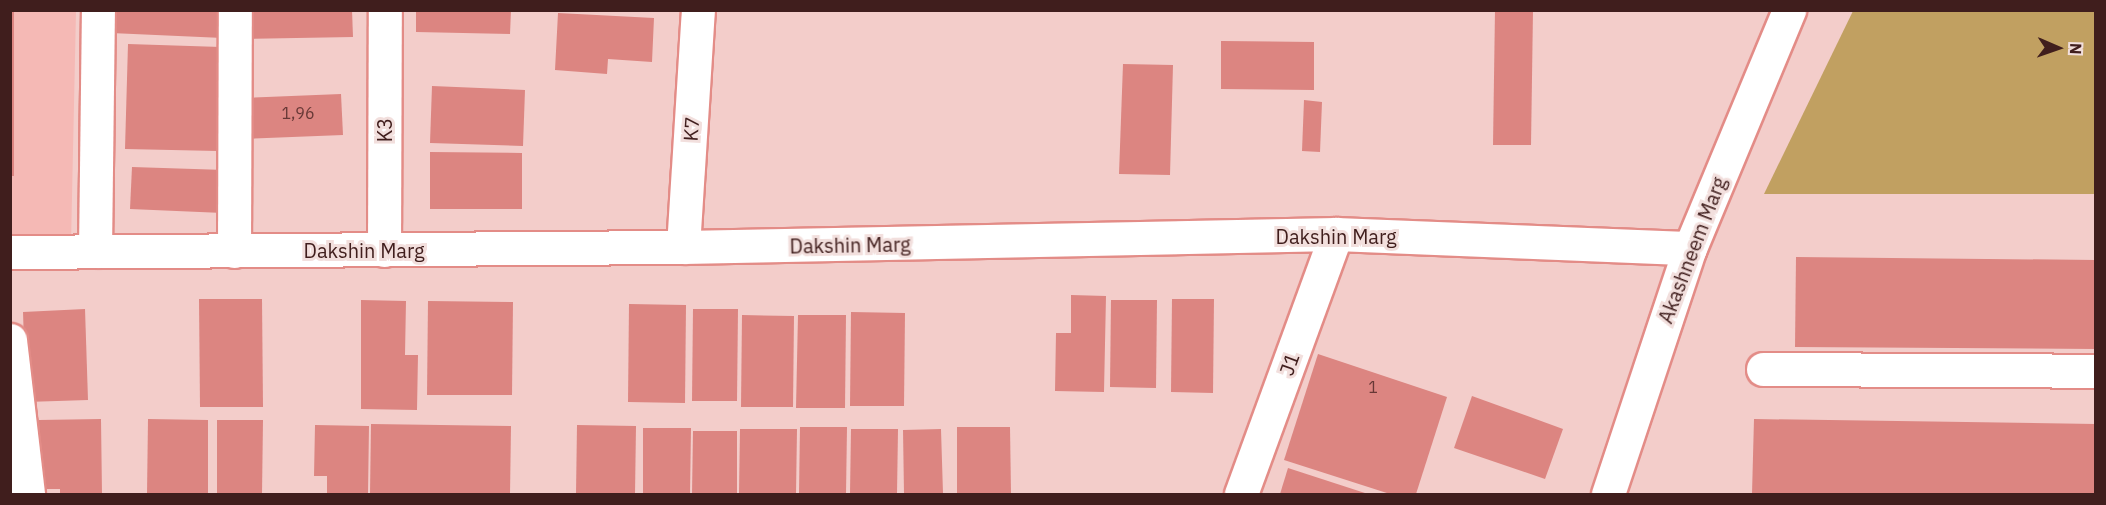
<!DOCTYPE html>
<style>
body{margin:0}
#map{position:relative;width:2106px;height:505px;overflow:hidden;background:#f3cdca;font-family:"IBM Plex Sans",sans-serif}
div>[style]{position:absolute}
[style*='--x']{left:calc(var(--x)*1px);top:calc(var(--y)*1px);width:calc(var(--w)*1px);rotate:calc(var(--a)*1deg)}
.built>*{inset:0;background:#f5b9b5}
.green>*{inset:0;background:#c1a061}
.building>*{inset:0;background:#dc8581}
.roads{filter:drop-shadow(2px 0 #e38c87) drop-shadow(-2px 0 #e38c87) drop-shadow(0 2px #e38c87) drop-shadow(0 -2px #e38c87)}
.minor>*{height:33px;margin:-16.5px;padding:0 16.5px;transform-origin:16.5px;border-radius:16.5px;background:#fff}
span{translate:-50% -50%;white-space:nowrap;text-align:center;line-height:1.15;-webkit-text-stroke:6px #f2dfdd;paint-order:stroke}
.number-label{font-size:16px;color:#673836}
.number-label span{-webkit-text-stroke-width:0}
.street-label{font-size:20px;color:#401e1d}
.frame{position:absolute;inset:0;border:12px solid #401e1d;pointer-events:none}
.north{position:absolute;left:2028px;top:18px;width:60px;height:60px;-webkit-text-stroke:4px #f2dfdd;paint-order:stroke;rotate:92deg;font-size:16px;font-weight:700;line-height:24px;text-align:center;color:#401e1d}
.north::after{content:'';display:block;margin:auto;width:21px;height:27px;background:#401e1d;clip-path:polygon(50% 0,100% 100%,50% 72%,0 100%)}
</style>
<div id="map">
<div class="built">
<i style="clip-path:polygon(11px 11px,76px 11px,71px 243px,11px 242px)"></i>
</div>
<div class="green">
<i style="clip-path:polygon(1853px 11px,2095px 11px,2095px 194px,1764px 194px)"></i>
</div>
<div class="building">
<i style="clip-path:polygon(10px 10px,14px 10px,14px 176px,10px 176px)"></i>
<i style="clip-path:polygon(112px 10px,224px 10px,223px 38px,111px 33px)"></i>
<i style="clip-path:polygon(243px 10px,352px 10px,353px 37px,243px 39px)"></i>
<i style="clip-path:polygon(416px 10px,511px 10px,510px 34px,416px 32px)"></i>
<i style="clip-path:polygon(1495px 10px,1533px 10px,1531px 145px,1493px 145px)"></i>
<i style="clip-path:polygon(558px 13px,654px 18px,652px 62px,608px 59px,607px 74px,555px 70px)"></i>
<i style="clip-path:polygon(1221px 41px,1314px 42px,1314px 90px,1221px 89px)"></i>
<i style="clip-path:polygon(128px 44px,221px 47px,218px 151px,125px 149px)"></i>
<i style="clip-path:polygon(1123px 64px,1173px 65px,1170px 175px,1119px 174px)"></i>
<i style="clip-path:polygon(432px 86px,525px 90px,523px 146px,430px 143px)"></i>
<i style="clip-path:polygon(341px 94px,343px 135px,244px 139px,243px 98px)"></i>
<i style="clip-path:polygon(1304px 100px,1322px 102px,1320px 152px,1302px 151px)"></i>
<i style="clip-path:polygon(430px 152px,522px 153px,522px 209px,430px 209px)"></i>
<i style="clip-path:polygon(132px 167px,225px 170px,223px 213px,130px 209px)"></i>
<i style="clip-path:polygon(1796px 257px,2096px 260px,2096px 349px,1795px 347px)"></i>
<i style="clip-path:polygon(1071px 295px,1106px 296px,1104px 392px,1055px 391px,1056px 333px,1071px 333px)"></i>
<i style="clip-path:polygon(199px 299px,262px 299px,263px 407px,200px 407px)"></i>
<i style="clip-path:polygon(1172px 299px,1214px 299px,1213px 393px,1171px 392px)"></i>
<i style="clip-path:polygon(361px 300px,406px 301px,405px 355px,418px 355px,417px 410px,361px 409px)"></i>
<i style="clip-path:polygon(1111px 300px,1157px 300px,1156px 388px,1110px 387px)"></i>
<i style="clip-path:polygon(428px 301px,513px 302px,512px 395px,427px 395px)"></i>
<i style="clip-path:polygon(629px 304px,686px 305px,685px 403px,628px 402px)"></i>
<i style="clip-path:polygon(85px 309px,88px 400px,26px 402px,23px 312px)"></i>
<i style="clip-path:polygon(693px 309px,738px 309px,737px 401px,692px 401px)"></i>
<i style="clip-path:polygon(851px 312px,905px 313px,904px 406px,850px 406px)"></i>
<i style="clip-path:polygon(742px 315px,794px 316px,793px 407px,741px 407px)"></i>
<i style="clip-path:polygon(798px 315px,846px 315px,845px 408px,796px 408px)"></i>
<i style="clip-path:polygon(1318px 354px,1447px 397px,1416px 494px,1390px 494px,1284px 460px)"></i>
<i style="clip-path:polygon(1472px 396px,1563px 429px,1545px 479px,1454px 448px)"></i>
<i style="clip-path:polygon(101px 419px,102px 494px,60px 494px,60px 489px,40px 489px,39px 420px)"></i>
<i style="clip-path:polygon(148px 419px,208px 420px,208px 494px,147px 494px)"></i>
<i style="clip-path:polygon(1754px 419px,2096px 424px,2096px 494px,1752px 494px)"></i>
<i style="clip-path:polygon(217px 420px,263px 420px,262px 494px,217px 494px)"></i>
<i style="clip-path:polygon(371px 424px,511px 426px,510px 494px,370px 494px)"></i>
<i style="clip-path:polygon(315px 425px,369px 426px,368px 494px,327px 494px,327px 476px,314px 476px)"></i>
<i style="clip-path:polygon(577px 425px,636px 426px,635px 494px,576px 494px)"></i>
<i style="clip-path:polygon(800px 427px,847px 427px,846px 494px,799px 494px)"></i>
<i style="clip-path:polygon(957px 427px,1010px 427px,1011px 494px,957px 494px)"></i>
<i style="clip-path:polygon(643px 428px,691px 428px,690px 494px,643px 494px)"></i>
<i style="clip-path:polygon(740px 429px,797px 429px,796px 494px,739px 494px)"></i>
<i style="clip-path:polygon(851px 429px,898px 429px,897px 494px,850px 494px)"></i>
<i style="clip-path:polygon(941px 429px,943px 494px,904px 494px,903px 430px)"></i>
<i style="clip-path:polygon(693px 431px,737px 431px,737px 494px,692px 494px)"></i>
<i style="clip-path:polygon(1288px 468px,1368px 494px,1280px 494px)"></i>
</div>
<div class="roads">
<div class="minor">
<i style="--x:683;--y:247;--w:237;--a:-86.4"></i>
<i style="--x:384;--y:250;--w:240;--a:-89.8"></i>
<i style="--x:95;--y:251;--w:241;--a:-89.3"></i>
<i style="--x:234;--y:251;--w:241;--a:-89.8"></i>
<i style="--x:10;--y:252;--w:673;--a:-0.43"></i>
<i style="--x:683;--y:247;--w:653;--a:-1.14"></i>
<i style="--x:1336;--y:234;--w:354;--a:2.3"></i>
<i style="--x:10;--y:340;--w:155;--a:83.3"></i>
<i style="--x:1763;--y:369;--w:333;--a:0.3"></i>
<i style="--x:1241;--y:494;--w:277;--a:-69.9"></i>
<i style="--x:1608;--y:494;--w:259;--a:-71.6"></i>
<i style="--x:1690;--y:248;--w:258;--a:-67.4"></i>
</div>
</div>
<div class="number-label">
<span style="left:298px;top:113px">1,96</span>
<span style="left:1373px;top:387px">1</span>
</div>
<div class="street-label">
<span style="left:691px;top:129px;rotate:-86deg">K7</span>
<span style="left:384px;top:130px;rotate:-90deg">K3</span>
<span style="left:1336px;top:236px">Dakshin Marg</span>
<span style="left:850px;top:245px;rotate:-1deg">Dakshin Marg</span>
<span style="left:364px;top:250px">Dakshin Marg</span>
<span style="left:1692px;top:250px;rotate:-69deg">Akashneem Marg</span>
<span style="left:1289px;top:364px;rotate:-70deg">J1</span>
</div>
<div class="frame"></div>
<div class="north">N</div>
</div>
